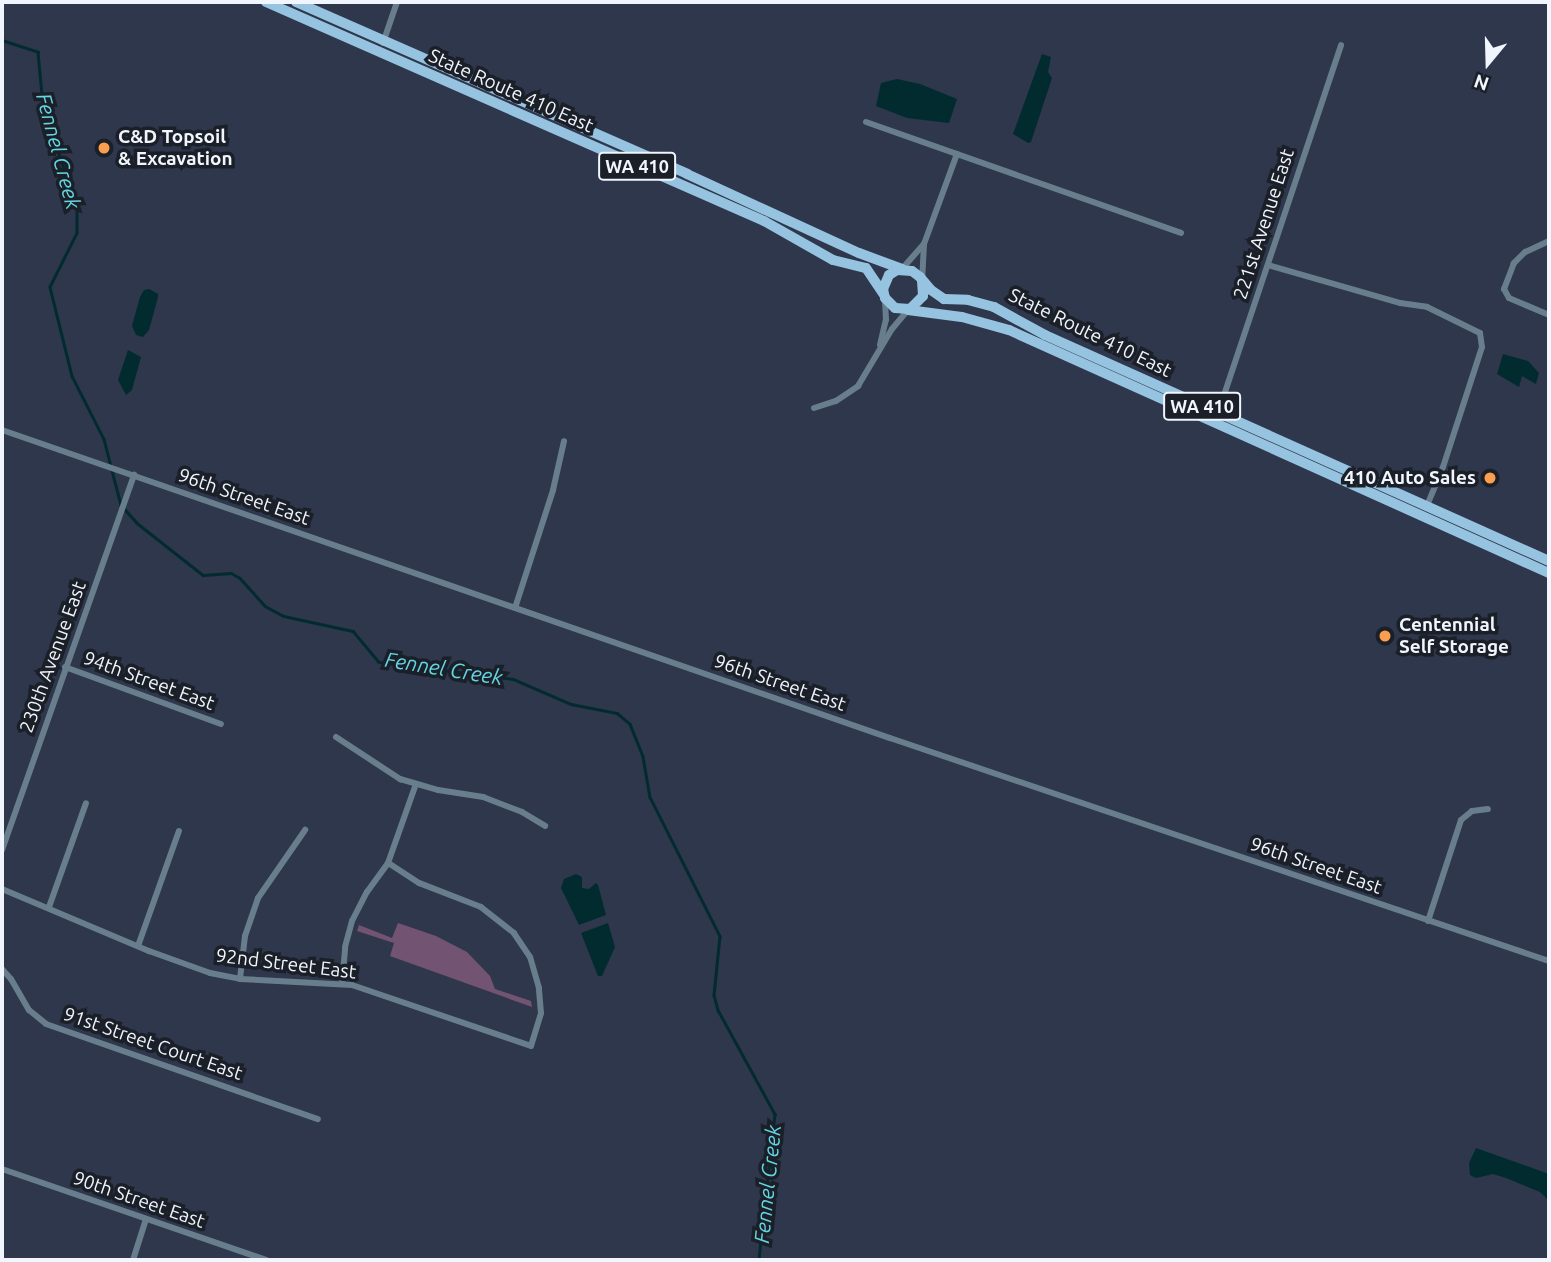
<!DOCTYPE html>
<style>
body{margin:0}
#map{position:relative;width:1551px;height:1262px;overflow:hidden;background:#2e374c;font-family:Ubuntu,sans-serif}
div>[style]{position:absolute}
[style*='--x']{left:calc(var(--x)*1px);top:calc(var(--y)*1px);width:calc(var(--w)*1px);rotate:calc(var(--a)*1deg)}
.green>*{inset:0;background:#735372}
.water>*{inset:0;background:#022b30}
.stream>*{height:2.5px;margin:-1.25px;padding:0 1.25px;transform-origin:1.25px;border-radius:1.25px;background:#022b30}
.minor>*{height:6px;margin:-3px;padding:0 3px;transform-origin:3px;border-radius:3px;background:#687e8c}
.primary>*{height:10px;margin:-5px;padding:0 5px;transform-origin:5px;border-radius:5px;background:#96c3e0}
.dots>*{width:19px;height:19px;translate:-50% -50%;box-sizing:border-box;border:4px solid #1a1f28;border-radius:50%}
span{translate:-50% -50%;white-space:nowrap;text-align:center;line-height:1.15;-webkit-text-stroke:7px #1a1f28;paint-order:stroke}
.shield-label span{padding:2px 5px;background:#1a1f28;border:2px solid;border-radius:5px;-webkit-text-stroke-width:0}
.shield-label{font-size:18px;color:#f1f5fd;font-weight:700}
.street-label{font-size:19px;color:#f1f5fd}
.poi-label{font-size:19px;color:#f1f5fd;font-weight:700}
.left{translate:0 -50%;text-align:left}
.right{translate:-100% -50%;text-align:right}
.water-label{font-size:21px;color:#65d5e3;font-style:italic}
.frame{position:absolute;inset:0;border:4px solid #f1f5fd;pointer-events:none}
.north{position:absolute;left:1453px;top:28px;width:70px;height:70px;-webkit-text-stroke:5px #1a1f28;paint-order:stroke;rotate:199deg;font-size:19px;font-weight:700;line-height:28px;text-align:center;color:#f1f5fd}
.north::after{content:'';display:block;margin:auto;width:24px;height:32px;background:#f1f5fd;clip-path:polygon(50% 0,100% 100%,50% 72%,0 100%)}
</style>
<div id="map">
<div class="green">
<i style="clip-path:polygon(398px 923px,436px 936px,467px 952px,490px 976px,495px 989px,531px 1001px,532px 1007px,390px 956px,394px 943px,357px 931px,359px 925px,392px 938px)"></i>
</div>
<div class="water">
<i style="clip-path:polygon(1042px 54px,1051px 57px,1048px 72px,1052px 78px,1031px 142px,1028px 143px,1013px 134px)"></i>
<i style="clip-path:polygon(897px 79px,920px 84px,957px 99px,949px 123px,907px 118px,876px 106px,881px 83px)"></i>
<i style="clip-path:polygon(149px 289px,158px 294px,158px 297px,149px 330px,143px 337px,136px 335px,132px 326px,140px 297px,144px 290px)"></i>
<i style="clip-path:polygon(128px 350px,141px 357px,132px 390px,126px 395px,118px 380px)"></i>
<i style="clip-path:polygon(1503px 354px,1528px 361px,1539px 373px,1536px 384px,1522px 376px,1519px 387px,1497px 374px)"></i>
<i style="clip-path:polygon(576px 874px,582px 877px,582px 888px,589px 889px,596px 883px,598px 885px,606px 915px,579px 925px,561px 888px,564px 879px)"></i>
<i style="clip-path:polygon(608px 923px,615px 947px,602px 976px,598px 976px,581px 933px)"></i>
<i style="clip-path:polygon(1476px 1148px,1549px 1174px,1549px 1201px,1540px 1192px,1506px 1178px,1493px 1174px,1476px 1178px,1470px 1175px,1469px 1163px)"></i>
</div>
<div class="stream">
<i style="--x:2;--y:40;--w:38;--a:18"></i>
<i style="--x:38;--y:52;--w:53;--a:84.6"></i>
<i style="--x:43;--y:105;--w:108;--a:71.7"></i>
<i style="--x:77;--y:208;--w:25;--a:90"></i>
<i style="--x:77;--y:233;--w:60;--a:116.6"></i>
<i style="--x:50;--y:287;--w:92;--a:76.1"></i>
<i style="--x:72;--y:376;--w:71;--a:63.1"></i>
<i style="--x:104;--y:439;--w:68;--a:75.6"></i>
<i style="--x:121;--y:505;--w:24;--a:48"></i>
<i style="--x:137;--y:523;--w:84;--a:38.2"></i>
<i style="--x:203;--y:575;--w:28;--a:-4"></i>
<i style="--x:231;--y:573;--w:10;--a:29"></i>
<i style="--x:240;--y:578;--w:38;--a:48"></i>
<i style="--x:265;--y:606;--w:21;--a:28"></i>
<i style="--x:284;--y:616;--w:71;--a:12.3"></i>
<i style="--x:353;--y:631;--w:40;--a:50"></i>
<i style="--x:379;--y:662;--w:135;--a:7.2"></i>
<i style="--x:513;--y:679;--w:63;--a:23.3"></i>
<i style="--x:571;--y:704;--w:47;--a:11.1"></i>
<i style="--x:617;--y:713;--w:17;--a:40"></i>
<i style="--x:630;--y:724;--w:35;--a:68"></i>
<i style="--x:643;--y:757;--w:41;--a:80.1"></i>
<i style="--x:650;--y:797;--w:156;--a:63.3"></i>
<i style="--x:720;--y:936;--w:59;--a:95.8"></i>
<i style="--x:714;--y:995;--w:16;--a:75"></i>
<i style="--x:718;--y:1010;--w:119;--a:61.3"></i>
<i style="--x:775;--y:1114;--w:147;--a:96.3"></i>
</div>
<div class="minor">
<i style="--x:383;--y:43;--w:43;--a:-71.1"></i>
<i style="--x:866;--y:122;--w:334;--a:19.4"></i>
<i style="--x:1549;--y:241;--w:26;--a:155"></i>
<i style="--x:1525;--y:252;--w:16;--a:135"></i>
<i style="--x:1514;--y:263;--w:28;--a:111"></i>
<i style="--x:1504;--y:289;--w:10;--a:61"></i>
<i style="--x:1509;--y:298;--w:43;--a:23"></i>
<i style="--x:924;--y:244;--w:96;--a:-69.9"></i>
<i style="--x:1268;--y:265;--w:137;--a:16.1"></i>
<i style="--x:1400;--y:303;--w:27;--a:8"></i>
<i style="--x:1427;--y:307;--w:59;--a:26.1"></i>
<i style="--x:1480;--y:333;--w:14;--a:82"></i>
<i style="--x:1482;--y:347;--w:126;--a:108"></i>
<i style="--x:1443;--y:467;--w:44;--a:112.5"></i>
<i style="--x:902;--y:269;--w:33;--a:-49"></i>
<i style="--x:924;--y:244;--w:35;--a:93"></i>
<i style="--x:880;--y:345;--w:26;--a:-77"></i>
<i style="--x:886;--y:320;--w:22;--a:-93"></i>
<i style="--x:814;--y:408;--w:23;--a:-18"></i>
<i style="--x:836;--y:401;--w:27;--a:-34"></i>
<i style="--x:858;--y:386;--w:66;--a:-59.2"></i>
<i style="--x:892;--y:329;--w:25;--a:-50"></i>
<i style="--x:1218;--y:413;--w:388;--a:-71.5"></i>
<i style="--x:2;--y:430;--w:940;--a:19.13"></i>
<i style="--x:890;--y:738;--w:696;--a:18.7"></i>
<i style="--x:515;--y:608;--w:124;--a:-72.1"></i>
<i style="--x:553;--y:490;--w:50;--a:-77.3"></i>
<i style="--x:65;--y:667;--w:166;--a:20.1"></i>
<i style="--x:336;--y:737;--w:77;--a:33.3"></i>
<i style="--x:400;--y:779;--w:40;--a:16"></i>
<i style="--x:438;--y:790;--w:46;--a:8.8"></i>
<i style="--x:483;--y:797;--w:42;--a:21"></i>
<i style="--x:522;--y:812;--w:27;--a:31"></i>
<i style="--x:2;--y:850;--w:398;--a:-70.6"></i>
<i style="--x:2;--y:889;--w:160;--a:22.9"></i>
<i style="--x:149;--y:951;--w:65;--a:19.8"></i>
<i style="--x:210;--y:973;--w:31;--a:11"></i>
<i style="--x:240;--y:979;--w:112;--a:3.1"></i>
<i style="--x:352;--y:985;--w:189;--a:18.8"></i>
<i style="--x:531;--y:1046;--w:34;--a:-73"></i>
<i style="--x:541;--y:1013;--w:25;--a:-95"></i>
<i style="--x:539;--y:988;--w:32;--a:-106"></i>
<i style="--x:530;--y:957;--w:29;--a:-124"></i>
<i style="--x:514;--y:933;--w:42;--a:-141.8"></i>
<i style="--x:481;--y:907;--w:66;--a:-158.8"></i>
<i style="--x:419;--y:883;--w:37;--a:-147"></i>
<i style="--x:49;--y:907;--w:110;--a:-70.4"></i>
<i style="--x:1428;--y:921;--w:106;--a:-71.9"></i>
<i style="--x:1461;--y:820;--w:14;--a:-39"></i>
<i style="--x:1472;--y:811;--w:16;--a:-7"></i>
<i style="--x:138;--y:946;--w:122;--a:-70.4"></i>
<i style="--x:2;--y:969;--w:13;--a:48"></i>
<i style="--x:11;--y:979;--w:36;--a:60"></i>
<i style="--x:29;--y:1010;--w:22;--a:39"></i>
<i style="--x:46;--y:1024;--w:288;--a:19.3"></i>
<i style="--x:240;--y:979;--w:43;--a:-83.4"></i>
<i style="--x:245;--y:936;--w:40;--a:-71.1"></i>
<i style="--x:258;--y:898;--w:83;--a:-55.3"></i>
<i style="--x:342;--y:984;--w:37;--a:-85"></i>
<i style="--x:345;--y:947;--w:27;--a:-75"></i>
<i style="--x:352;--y:921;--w:33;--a:-63"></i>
<i style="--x:367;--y:892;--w:36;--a:-54"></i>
<i style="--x:388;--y:863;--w:84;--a:-70.5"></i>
<i style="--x:2;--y:1169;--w:280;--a:19"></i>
<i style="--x:133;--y:1260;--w:43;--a:-72.4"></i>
</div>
<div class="primary">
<i style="--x:266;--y:2;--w:544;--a:23.74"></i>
<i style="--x:764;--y:221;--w:79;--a:29.5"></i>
<i style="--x:833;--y:260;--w:34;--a:14"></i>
<i style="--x:866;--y:268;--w:30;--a:56"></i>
<i style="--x:296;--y:2;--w:427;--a:23.7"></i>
<i style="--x:687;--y:174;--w:189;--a:24.7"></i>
<i style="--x:859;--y:253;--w:46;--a:20.4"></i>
<i style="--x:922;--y:281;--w:15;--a:86"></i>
<i style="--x:923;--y:296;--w:18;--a:135"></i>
<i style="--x:910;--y:309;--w:15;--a:-176"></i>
<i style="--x:895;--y:308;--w:14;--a:-135"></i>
<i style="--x:885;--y:298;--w:9;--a:-103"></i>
<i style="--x:883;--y:289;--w:15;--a:-67"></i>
<i style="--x:889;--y:275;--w:9;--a:-32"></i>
<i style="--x:897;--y:270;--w:15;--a:4"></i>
<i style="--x:912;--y:271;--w:10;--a:37"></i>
<i style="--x:920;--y:277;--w:17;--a:50"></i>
<i style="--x:931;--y:290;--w:16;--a:35"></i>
<i style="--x:944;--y:299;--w:24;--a:2"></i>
<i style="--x:968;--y:300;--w:27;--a:15"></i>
<i style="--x:994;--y:307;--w:58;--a:28.8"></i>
<i style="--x:1045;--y:335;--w:552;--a:24.15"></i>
<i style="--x:908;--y:310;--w:54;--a:7.4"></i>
<i style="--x:962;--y:317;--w:49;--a:15.5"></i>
<i style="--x:1009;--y:330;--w:592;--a:24.23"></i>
</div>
<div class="dots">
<i style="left:104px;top:148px;background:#fb9e50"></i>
<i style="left:1490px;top:478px;background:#fb9e50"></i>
<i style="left:1385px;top:636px;background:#fb9e50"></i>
</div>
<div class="shield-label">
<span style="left:637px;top:166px">WA 410</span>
<span style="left:1202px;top:406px">WA 410</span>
</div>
<div class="street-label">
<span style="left:511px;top:91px;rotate:24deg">State Route 410 East</span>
<span style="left:1264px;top:224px;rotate:-72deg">221st Avenue East</span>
<span style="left:1090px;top:333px;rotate:26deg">State Route 410 East</span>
<span style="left:244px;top:497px;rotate:19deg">96th Street East</span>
<span style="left:53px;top:657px;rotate:-70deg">230th Avenue East</span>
<span style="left:149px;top:681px;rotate:20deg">94th Street East</span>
<span style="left:780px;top:683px;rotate:19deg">96th Street East</span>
<span style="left:1316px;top:866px;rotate:19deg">96th Street East</span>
<span style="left:286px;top:964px;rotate:7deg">92nd Street East</span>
<span style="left:153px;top:1044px;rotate:19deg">91st Street Court East</span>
<span style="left:139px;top:1200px;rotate:19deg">90th Street East</span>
</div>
<div class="poi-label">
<span class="left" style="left:118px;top:148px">C&amp;D Topsoil<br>&amp; Excavation</span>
<span class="right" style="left:1476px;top:478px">410 Auto Sales</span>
<span class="left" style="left:1399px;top:636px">Centennial<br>Self Storage</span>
</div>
<div class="water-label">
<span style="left:59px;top:151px;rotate:75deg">Fennel Creek</span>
<span style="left:444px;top:668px;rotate:9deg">Fennel Creek</span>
<span style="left:767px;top:1184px;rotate:-84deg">Fennel Creek</span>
</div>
<div class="frame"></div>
<div class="north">N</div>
</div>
